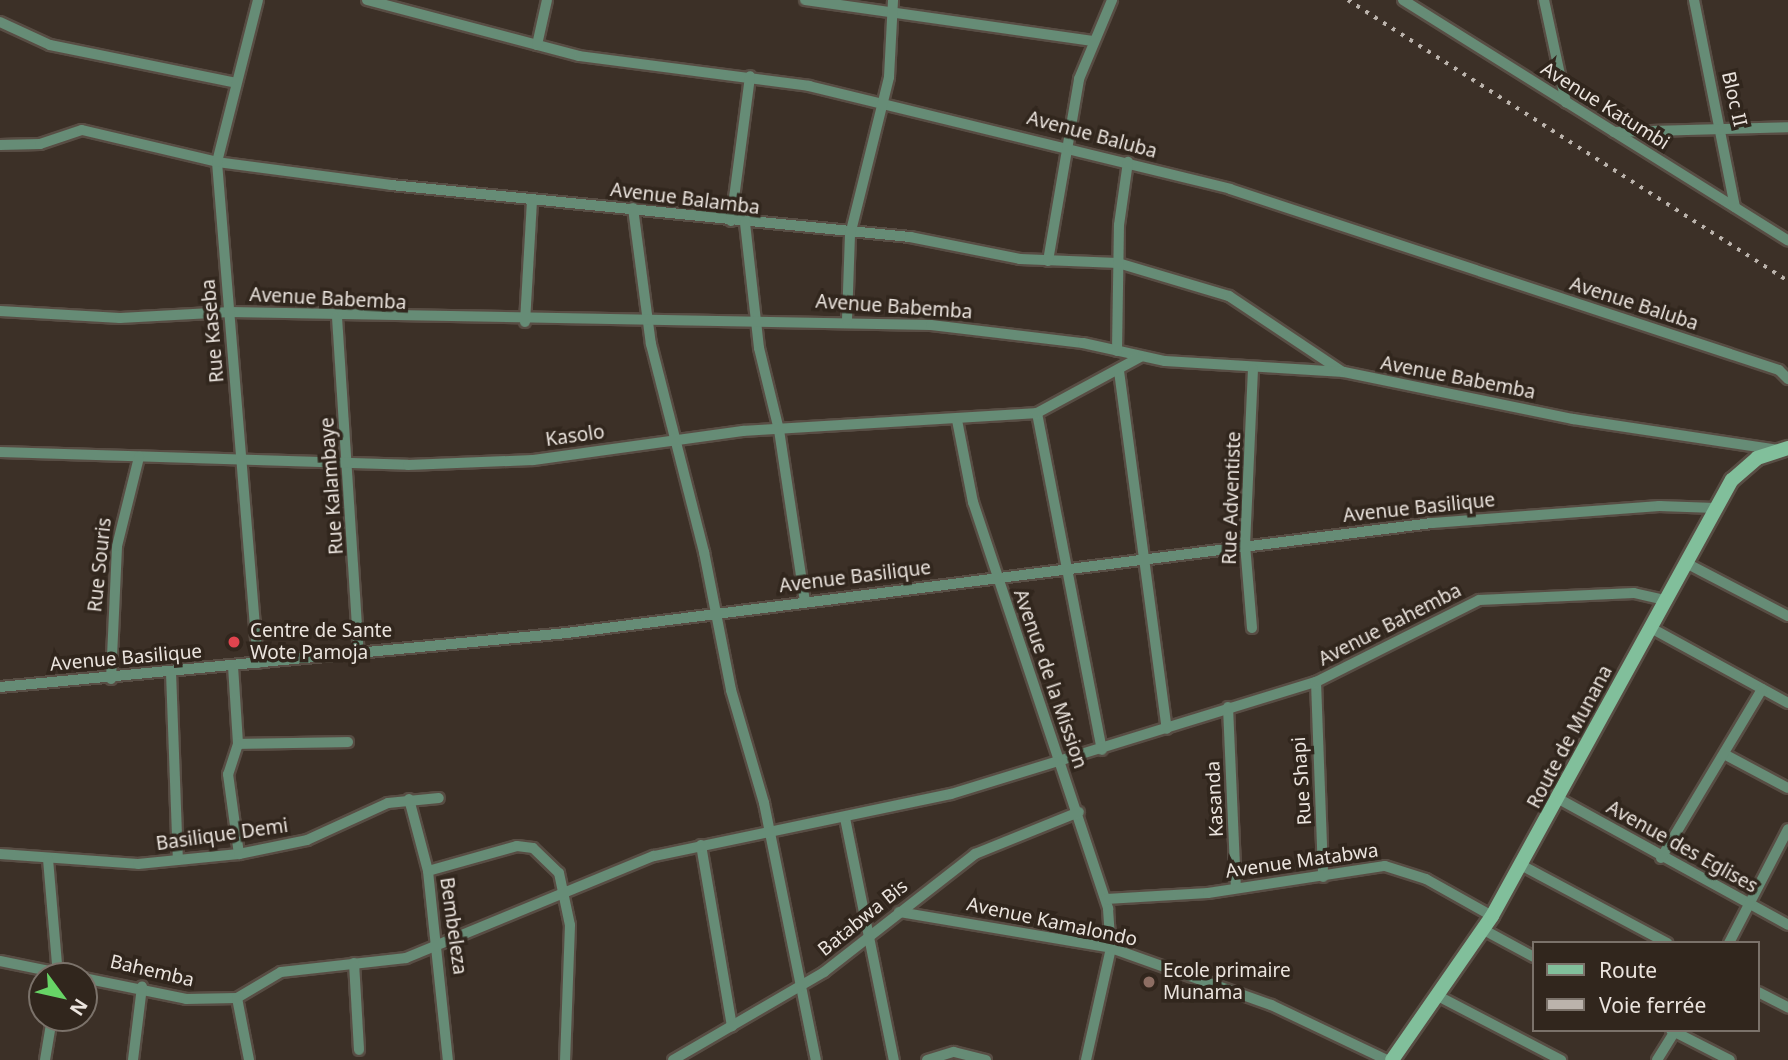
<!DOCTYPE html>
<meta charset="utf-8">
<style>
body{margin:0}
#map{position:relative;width:1788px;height:1060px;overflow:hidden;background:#3c3027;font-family:"Noto Sans",sans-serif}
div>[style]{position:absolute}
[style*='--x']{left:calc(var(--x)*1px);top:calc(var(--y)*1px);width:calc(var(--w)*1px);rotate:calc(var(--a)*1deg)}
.roads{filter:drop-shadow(2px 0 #584d44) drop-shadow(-2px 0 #584d44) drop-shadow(0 2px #584d44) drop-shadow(0 -2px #584d44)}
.street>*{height:10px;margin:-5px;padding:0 5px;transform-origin:5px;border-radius:5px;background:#668c76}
.secondary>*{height:14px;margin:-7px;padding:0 7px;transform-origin:7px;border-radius:7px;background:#81bf9b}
.rail>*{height:3.5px;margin-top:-1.75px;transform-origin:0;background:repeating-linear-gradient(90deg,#bbb3ac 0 3.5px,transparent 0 10.5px)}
.dots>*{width:19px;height:19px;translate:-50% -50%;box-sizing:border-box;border:4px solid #31261d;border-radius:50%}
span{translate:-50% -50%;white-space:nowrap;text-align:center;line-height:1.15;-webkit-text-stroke:7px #31261d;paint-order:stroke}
.street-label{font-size:19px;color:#ebe4de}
.poi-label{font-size:19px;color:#ebe4de}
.left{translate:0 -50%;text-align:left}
.legend{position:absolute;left:1532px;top:941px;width:228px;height:91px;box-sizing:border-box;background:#31261d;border:2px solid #7b726a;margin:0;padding:9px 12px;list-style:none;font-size:21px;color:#ebe4de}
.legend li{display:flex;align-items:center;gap:14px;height:35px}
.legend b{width:35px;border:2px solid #7b726a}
.north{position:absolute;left:28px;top:962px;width:70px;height:70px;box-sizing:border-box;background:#31261d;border:2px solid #7b726a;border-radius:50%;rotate:123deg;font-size:19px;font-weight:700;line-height:28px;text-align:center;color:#ebe4de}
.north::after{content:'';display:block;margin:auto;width:24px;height:32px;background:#67d466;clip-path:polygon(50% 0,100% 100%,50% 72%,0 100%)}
</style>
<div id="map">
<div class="roads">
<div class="street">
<i style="--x:367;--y:0;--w:219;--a:14.8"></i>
<i style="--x:579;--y:56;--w:232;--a:7.4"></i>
<i style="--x:809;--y:86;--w:433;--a:13.7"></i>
<i style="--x:1230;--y:189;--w:578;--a:18.25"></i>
<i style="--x:1779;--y:370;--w:13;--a:45"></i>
<i style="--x:805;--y:0;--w:291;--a:8.1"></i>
<i style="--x:1403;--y:0;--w:454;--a:32"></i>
<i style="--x:1544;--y:0;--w:105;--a:77.9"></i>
<i style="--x:1694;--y:0;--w:211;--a:78.8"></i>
<i style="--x:0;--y:22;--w:55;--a:24.7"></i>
<i style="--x:50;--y:45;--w:190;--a:11.5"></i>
<i style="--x:537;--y:45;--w:46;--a:-77.5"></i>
<i style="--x:1614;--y:132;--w:174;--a:-1.6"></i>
<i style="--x:0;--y:145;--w:40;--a:-1.4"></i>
<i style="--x:40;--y:144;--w:44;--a:-18.4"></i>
<i style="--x:82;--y:130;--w:139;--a:13.3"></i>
<i style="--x:217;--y:162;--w:176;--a:7.5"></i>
<i style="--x:391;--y:185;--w:522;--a:5.72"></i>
<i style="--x:910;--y:237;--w:112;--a:11.3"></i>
<i style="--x:1020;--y:259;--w:98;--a:2.3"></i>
<i style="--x:1118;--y:263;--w:116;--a:16.6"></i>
<i style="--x:1229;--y:296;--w:137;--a:33.7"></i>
<i style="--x:633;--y:208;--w:137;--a:82.5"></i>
<i style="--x:651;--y:344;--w:215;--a:75.7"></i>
<i style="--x:704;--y:552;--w:141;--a:78.9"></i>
<i style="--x:731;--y:690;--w:118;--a:73.7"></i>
<i style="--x:764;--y:803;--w:262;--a:78.6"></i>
<i style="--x:731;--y:221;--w:146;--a:-82.5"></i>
<i style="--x:745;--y:223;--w:126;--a:83.6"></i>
<i style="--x:759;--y:348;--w:84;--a:76.3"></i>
<i style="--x:779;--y:430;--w:174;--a:81.4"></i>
<i style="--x:1048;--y:261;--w:185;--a:-80.3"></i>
<i style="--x:1079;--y:79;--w:86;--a:-67.3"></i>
<i style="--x:0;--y:311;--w:120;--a:3.3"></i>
<i style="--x:120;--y:318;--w:110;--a:-3.1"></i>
<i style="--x:230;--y:312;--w:701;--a:1.06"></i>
<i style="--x:931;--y:325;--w:153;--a:6.8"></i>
<i style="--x:1083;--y:343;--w:84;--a:12.4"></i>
<i style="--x:1165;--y:361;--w:179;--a:3.5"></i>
<i style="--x:1344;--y:372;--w:234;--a:11.6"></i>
<i style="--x:1573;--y:419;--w:206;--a:8.6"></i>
<i style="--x:337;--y:317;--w:338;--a:86.3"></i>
<i style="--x:847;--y:320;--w:85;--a:-88"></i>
<i style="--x:850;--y:235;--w:163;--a:-76.1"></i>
<i style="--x:889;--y:77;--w:77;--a:-87"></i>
<i style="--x:525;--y:322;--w:122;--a:-86.7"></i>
<i style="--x:1117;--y:351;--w:126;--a:-89.1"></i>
<i style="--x:1119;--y:225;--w:64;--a:-81.9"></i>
<i style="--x:1119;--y:371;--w:361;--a:82.4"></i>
<i style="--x:1037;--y:413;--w:343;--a:79.1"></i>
<i style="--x:957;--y:420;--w:84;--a:79"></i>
<i style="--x:973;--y:502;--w:429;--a:71.6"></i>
<i style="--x:1108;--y:909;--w:39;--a:86"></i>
<i style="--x:1111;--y:948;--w:115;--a:102.6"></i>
<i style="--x:0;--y:452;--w:408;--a:1.8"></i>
<i style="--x:408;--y:465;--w:125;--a:-2.3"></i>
<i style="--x:533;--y:460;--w:212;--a:-7.9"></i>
<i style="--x:743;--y:431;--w:295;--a:-3.5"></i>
<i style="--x:1037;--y:413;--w:117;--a:-28.5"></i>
<i style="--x:1686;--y:563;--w:115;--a:27.5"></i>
<i style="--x:1252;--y:628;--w:83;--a:-94.8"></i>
<i style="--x:1245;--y:545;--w:176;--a:-87.4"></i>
<i style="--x:1651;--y:628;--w:156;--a:28.7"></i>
<i style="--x:258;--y:663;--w:503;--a:-94.68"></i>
<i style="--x:217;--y:162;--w:167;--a:-75.8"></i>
<i style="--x:233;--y:666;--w:78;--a:86.3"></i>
<i style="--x:238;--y:744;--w:32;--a:108"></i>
<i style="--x:228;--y:774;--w:81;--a:82.2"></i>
<i style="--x:171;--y:672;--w:188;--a:87.9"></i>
<i style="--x:111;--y:679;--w:133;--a:-87.4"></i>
<i style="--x:117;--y:546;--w:92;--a:-76.1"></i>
<i style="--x:1316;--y:682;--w:195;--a:87.9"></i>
<i style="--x:0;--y:687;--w:570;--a:-5.44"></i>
<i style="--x:567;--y:633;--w:872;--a:-7.25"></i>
<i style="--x:1432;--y:523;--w:228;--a:-4.3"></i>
<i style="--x:1659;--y:506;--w:56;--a:2"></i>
<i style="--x:1228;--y:707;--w:181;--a:87.5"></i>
<i style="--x:238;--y:744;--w:110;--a:-1"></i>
<i style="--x:1724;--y:754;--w:72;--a:28"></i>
<i style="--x:409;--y:799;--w:74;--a:75.2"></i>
<i style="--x:428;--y:871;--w:190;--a:84"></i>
<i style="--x:1559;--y:799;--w:261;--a:28.8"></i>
<i style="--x:845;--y:818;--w:247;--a:78.6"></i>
<i style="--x:701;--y:845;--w:184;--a:80.3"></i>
<i style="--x:0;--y:854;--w:138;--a:4.1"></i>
<i style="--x:138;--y:864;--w:101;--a:-5.7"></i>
<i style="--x:239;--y:854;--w:69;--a:-11.6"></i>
<i style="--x:307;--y:840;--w:89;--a:-24.6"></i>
<i style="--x:388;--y:803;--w:51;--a:-5.6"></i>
<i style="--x:1661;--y:858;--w:197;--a:-59.1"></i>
<i style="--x:48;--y:859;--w:117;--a:85.1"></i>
<i style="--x:1521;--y:865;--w:166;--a:28.1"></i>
<i style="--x:428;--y:871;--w:92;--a:-15.7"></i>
<i style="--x:517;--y:846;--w:16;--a:7"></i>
<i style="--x:533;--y:848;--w:36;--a:44"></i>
<i style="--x:559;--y:873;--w:53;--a:78.1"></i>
<i style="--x:570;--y:925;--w:135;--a:92.1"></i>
<i style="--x:1106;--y:899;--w:102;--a:-3.4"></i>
<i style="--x:1208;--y:893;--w:179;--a:-8.7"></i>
<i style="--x:1385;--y:866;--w:43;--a:17.6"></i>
<i style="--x:1426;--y:879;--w:76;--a:29.3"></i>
<i style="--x:899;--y:912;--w:215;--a:9.6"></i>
<i style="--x:1111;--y:948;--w:170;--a:19.6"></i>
<i style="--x:1271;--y:1005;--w:128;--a:25.4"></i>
<i style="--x:1484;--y:930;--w:57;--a:28.4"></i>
<i style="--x:1729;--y:943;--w:128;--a:-62.6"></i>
<i style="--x:0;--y:961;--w:190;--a:11.5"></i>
<i style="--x:186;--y:999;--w:51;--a:-1.1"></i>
<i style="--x:237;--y:998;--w:51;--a:-30.6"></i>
<i style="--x:281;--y:972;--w:126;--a:-6.4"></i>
<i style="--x:406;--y:958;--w:268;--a:-22.4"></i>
<i style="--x:654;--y:856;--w:303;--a:-11.8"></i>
<i style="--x:951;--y:794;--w:382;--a:-17.1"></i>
<i style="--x:1316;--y:682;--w:182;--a:-26.7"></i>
<i style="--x:1479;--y:600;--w:155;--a:-2.6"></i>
<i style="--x:1634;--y:593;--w:32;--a:13"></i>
<i style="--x:354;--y:963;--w:87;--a:86.7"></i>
<i style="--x:1758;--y:992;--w:34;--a:27"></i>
<i style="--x:1438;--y:996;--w:139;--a:27.5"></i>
<i style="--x:237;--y:998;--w:63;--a:79"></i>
<i style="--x:1671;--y:1030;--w:66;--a:27"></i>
<i style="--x:45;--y:1060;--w:43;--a:-80.5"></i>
<i style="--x:133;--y:1060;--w:74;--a:-83"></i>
<i style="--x:673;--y:1060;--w:175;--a:-30.2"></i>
<i style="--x:824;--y:972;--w:192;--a:-38"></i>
<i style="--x:975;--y:854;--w:112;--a:-22"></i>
<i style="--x:927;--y:1060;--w:28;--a:-17"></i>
<i style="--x:954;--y:1052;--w:33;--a:14"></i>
<i style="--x:1657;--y:1060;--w:36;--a:-58"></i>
</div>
<div class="secondary">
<i style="--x:1392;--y:1060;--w:175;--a:-55.2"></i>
<i style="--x:1492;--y:916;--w:498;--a:-61.2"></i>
<i style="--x:1732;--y:480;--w:33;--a:-41"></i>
<i style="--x:1757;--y:458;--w:33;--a:-18"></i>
</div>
</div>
<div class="rail">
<i style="--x:1348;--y:0;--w:522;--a:32.56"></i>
</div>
<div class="dots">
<i style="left:234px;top:642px;background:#e0444e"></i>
<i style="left:1149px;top:982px;background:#8d6e63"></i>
</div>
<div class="street-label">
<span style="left:1734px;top:99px;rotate:77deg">Bloc II</span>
<span style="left:1605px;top:106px;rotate:32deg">Avenue Katumbi</span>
<span style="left:1092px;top:135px;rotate:15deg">Avenue Baluba</span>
<span style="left:685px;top:199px;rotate:7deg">Avenue Balamba</span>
<span style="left:328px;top:299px;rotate:3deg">Avenue Babemba</span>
<span style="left:1634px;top:304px;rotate:18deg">Avenue Baluba</span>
<span style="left:894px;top:307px;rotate:4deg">Avenue Babemba</span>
<span style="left:213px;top:331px;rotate:-95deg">Rue Kaseba</span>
<span style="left:1458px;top:378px;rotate:11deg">Avenue Babemba</span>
<span style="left:575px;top:436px;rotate:-8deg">Kasolo</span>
<span style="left:332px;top:486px;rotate:-94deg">Rue Kalambaye</span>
<span style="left:1232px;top:498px;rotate:-88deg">Rue Adventiste</span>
<span style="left:1419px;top:508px;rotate:-6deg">Avenue Basilique</span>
<span style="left:100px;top:565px;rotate:-84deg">Rue Souris</span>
<span style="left:855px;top:577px;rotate:-7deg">Avenue Basilique</span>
<span style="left:1390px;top:625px;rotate:-27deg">Avenue Bahemba</span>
<span style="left:126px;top:658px;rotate:-5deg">Avenue Basilique</span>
<span style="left:1050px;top:679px;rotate:71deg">Avenue de la Mission</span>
<span style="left:1570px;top:737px;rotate:-62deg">Route de Munana</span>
<span style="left:1302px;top:781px;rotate:-94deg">Rue Shapi</span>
<span style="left:1215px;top:799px;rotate:-93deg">Kasanda</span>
<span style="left:222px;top:835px;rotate:-8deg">Basilique Demi</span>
<span style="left:1682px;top:847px;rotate:29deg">Avenue des Eglises</span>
<span style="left:1302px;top:861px;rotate:-8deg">Avenue Matabwa</span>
<span style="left:863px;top:918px;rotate:-39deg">Batabwa Bis</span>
<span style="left:1052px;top:922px;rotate:12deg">Avenue Kamalondo</span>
<span style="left:453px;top:926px;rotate:82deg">Bembeleza</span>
<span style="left:152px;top:971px;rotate:13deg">Bahemba</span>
</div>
<div class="poi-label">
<span class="left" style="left:250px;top:642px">Centre de Sante<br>Wote Pamoja</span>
<span class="left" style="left:1163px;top:982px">Ecole primaire<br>Munama</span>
</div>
<ul class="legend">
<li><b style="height:9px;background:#81bf9b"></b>Route</li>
<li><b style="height:9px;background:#bbb3ac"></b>Voie ferrée</li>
</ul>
<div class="north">N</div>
</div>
